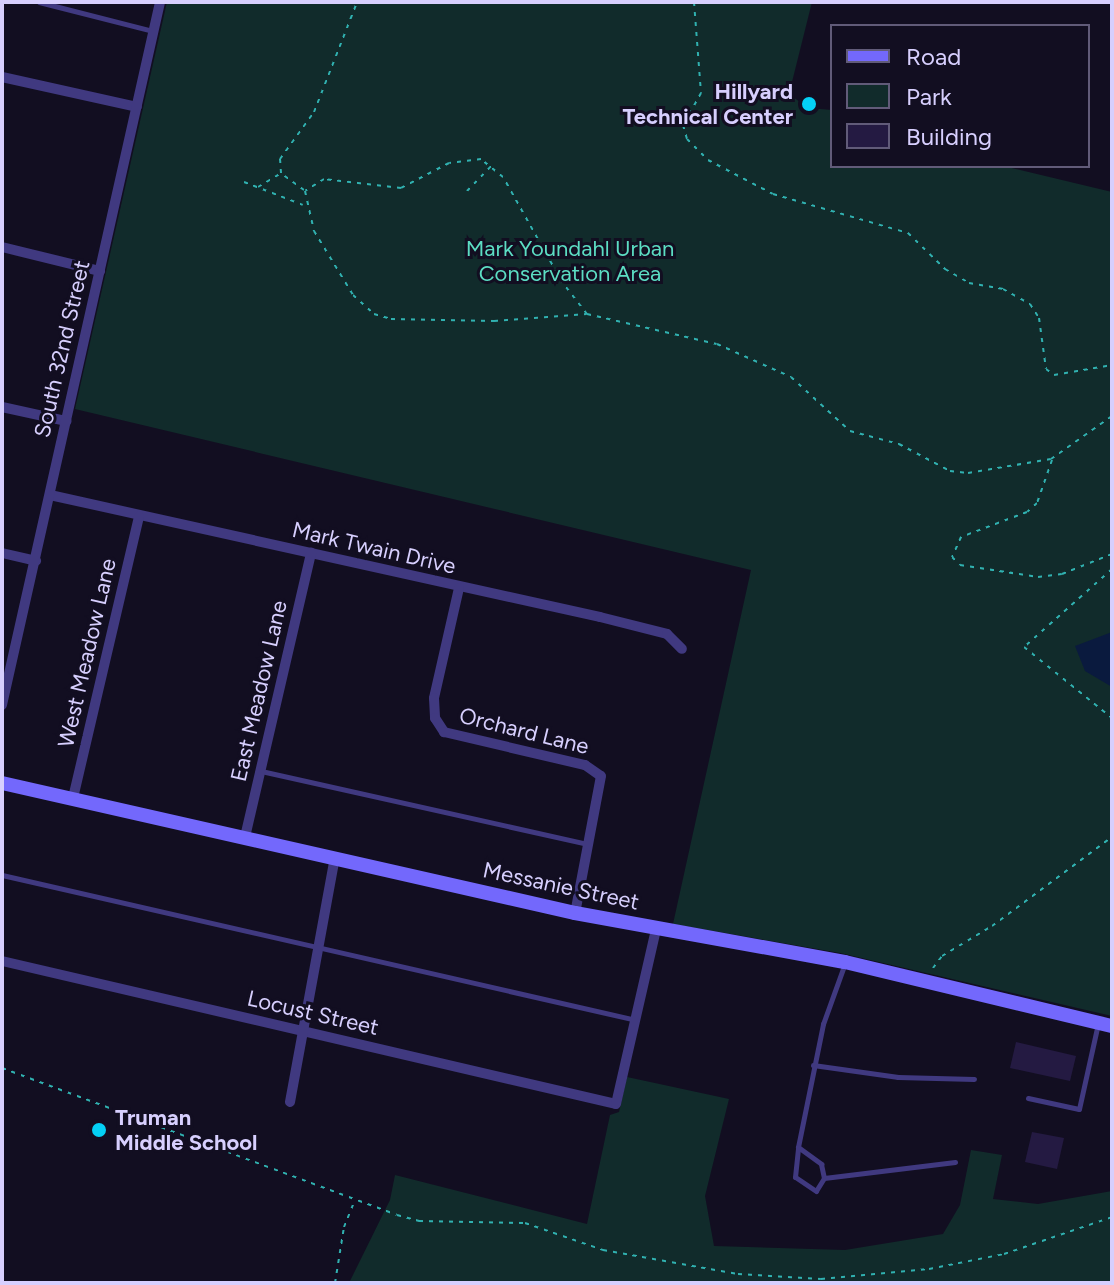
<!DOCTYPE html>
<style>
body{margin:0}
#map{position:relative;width:1114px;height:1285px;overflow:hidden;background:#120e21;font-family:Figtree,sans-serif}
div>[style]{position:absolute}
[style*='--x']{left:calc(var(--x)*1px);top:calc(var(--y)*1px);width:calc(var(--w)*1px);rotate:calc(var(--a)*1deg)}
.green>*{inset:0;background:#112b2b}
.water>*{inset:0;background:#0a1a3e}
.building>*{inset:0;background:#241a42}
.path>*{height:2px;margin-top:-1px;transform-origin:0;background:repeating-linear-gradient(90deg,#30b1b0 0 4px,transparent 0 10px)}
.lane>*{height:5px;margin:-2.5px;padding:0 2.5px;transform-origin:2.5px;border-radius:2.5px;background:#403980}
.street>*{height:10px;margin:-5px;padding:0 5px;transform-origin:5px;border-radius:5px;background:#403980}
.secondary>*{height:14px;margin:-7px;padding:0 7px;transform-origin:7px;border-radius:7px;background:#7368fc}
.dots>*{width:22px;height:22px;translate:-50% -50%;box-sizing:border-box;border:4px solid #120e21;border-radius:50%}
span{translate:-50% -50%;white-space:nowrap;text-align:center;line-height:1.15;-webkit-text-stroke:6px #120e21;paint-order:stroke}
.poi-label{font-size:22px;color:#d7cffe;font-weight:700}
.right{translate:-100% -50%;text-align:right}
.left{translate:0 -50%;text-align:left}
.park-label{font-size:22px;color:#5cddc3}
.street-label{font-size:22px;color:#d7cffe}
.frame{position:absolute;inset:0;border:4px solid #d7cffe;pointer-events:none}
.legend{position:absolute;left:830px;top:24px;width:260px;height:144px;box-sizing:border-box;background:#120e21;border:2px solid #615b79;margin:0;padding:10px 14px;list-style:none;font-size:24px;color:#d7cffe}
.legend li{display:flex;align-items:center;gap:16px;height:40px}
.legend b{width:40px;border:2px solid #615b79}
</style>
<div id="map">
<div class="green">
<i style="clip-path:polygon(167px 2px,812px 2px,789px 94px,808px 108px,832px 110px,832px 166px,1003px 166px,1112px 192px,1112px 1016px,840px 953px,673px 924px,751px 570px,75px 409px)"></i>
<i style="clip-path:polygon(627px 1077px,729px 1099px,705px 1196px,714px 1246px,845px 1250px,943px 1234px,960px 1205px,971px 1150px,1002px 1155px,993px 1199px,1038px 1204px,1112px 1191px,1112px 1283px,349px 1283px,390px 1200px,395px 1175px,587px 1224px,610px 1115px,619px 1112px)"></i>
</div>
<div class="water">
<i style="clip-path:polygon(1112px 632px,1112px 687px,1085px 671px,1075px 646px)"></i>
</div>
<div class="building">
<i style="clip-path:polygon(1016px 1042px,1076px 1056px,1070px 1081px,1010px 1068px)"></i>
<i style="clip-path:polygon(1032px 1132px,1064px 1138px,1057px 1169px,1025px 1162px)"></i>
</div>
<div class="path">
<i style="--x:694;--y:2;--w:91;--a:85.6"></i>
<i style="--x:701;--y:93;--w:37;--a:119"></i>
<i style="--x:683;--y:125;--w:15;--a:74"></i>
<i style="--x:687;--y:139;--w:30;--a:45"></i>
<i style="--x:708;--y:160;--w:73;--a:27.6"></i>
<i style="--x:773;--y:194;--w:141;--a:16.1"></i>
<i style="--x:908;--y:233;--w:52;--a:44.2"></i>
<i style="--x:945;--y:269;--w:28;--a:30"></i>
<i style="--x:969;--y:283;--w:35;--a:10"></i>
<i style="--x:1003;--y:289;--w:31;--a:29"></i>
<i style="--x:1030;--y:304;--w:17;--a:57"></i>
<i style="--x:1039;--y:318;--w:51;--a:82.2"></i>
<i style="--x:1046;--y:369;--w:10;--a:37"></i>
<i style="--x:1054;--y:375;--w:59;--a:-9.8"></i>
<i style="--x:244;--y:182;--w:63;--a:21.3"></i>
<i style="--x:258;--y:187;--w:26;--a:-31"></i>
<i style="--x:304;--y:190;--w:29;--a:-144"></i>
<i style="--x:281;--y:173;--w:14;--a:-94"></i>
<i style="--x:280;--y:159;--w:58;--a:-54.1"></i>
<i style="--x:314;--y:112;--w:118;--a:-68.6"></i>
<i style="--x:467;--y:191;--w:35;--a:-46"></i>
<i style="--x:587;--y:314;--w:41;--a:-128"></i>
<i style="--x:562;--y:282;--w:120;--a:-119.3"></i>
<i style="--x:503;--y:177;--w:28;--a:-141"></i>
<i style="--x:481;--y:159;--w:32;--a:173"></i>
<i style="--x:449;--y:163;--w:54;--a:152.5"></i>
<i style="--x:401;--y:188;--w:78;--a:-173.3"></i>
<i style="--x:324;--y:179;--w:22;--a:148"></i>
<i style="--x:305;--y:191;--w:41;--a:77.3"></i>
<i style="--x:314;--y:231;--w:75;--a:58.6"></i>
<i style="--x:353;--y:295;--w:28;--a:42"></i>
<i style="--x:374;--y:314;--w:18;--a:16"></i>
<i style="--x:391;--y:319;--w:103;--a:1.1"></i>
<i style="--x:494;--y:321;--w:93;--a:-4.3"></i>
<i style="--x:587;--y:314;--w:133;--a:13"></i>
<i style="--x:717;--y:344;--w:81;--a:24"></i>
<i style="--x:791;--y:377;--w:80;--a:42.5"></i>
<i style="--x:850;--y:431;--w:51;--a:14.9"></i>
<i style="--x:899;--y:444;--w:58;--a:27.9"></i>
<i style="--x:950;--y:471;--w:18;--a:6"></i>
<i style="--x:968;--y:473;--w:84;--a:-9.6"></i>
<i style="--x:1051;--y:459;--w:75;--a:-35.2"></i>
<i style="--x:1052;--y:460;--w:46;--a:109.2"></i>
<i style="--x:1037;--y:503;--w:13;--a:138"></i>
<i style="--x:1027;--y:512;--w:71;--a:159.3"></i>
<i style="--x:961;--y:537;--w:22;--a:114"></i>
<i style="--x:952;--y:557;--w:11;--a:45"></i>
<i style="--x:960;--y:565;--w:79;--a:8.7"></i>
<i style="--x:1038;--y:577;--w:24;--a:-7"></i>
<i style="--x:1062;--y:574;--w:54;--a:-21.8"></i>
<i style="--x:1112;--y:569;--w:118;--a:138.4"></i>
<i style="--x:1024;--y:647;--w:113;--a:38.9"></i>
<i style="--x:933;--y:968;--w:15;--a:-53"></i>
<i style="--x:942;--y:956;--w:58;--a:-31"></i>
<i style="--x:992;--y:926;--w:149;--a:-36.6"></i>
<i style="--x:2;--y:1068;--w:421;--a:20.4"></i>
<i style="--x:397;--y:1215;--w:23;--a:15"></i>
<i style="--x:419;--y:1221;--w:106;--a:1.1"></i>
<i style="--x:525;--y:1223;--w:83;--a:19.1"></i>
<i style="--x:603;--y:1250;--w:137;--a:10.1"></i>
<i style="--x:738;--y:1274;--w:83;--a:3.4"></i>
<i style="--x:821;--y:1279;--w:108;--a:-5.3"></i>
<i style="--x:929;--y:1269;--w:76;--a:-11.3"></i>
<i style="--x:1004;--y:1254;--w:114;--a:-18.9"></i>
<i style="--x:335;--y:1283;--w:57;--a:-80.9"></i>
<i style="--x:344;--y:1227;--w:29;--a:-68"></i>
</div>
<div class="lane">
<i style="--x:39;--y:2;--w:118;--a:14.3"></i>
<i style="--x:261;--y:771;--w:334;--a:12.6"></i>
<i style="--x:2;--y:875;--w:650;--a:12.88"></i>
<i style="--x:813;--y:1065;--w:86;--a:8"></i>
<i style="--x:898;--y:1077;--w:76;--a:1.5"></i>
<i style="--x:1028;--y:1098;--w:52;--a:12.2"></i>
<i style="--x:1079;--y:1109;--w:88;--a:-77.5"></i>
<i style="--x:798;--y:1147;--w:126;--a:-78.5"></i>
<i style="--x:823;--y:1024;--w:65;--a:-70.2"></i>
<i style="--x:798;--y:1147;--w:29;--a:36"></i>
<i style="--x:821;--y:1164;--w:14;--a:78"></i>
<i style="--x:824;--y:1178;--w:15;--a:122"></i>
<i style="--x:816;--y:1191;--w:25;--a:-146"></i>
<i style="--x:795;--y:1177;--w:30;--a:-84"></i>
<i style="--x:824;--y:1178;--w:132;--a:-7"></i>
</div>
<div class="street">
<i style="--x:2;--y:77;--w:138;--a:12.5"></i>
<i style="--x:2;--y:247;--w:101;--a:13.8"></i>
<i style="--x:2;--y:407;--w:66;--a:12.3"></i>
<i style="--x:50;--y:495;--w:563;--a:12.51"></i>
<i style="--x:600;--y:617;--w:69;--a:14.2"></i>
<i style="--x:667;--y:634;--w:21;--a:45"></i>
<i style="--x:2;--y:553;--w:35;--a:13"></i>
<i style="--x:459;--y:588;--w:113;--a:102.8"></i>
<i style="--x:434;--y:698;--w:20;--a:87"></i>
<i style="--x:435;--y:718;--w:17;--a:57"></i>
<i style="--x:444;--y:732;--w:145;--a:13.2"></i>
<i style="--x:585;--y:765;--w:19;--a:35"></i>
<i style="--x:601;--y:776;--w:139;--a:100.7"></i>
<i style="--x:2;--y:705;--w:721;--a:-77.33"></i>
<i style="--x:73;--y:798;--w:289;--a:-76.8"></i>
<i style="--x:245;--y:837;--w:292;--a:-76.9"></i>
<i style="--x:2;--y:961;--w:630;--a:13.11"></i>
<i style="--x:616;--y:1104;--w:180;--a:-77.1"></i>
<i style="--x:290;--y:1102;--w:249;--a:-79.6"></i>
</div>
<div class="secondary">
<i style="--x:2;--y:783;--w:588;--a:12.78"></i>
<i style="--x:575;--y:913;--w:274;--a:10.3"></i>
<i style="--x:845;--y:962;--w:275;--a:13.5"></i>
</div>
<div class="dots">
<i style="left:809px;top:104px;background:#04d0f5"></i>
<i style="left:99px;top:1130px;background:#04d0f5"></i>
</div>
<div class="poi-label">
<span class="right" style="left:793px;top:104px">Hillyard<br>Technical Center</span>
<span class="left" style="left:115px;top:1130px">Truman<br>Middle School</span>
</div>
<div class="park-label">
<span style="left:570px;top:261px">Mark Youndahl Urban<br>Conservation Area</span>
</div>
<div class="street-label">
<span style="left:62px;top:349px;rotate:-77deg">South 32nd Street</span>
<span style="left:374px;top:548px;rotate:13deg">Mark Twain Drive</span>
<span style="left:87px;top:653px;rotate:-77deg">West Meadow Lane</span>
<span style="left:259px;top:691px;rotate:-77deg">East Meadow Lane</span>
<span style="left:524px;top:731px;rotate:14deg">Orchard Lane</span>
<span style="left:561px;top:886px;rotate:12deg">Messanie Street</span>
<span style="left:313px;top:1013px;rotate:13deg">Locust Street</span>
</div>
<div class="frame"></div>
<ul class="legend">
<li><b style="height:10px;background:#7368fc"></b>Road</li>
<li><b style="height:22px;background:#112b2b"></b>Park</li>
<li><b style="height:22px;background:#241a42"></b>Building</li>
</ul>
</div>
